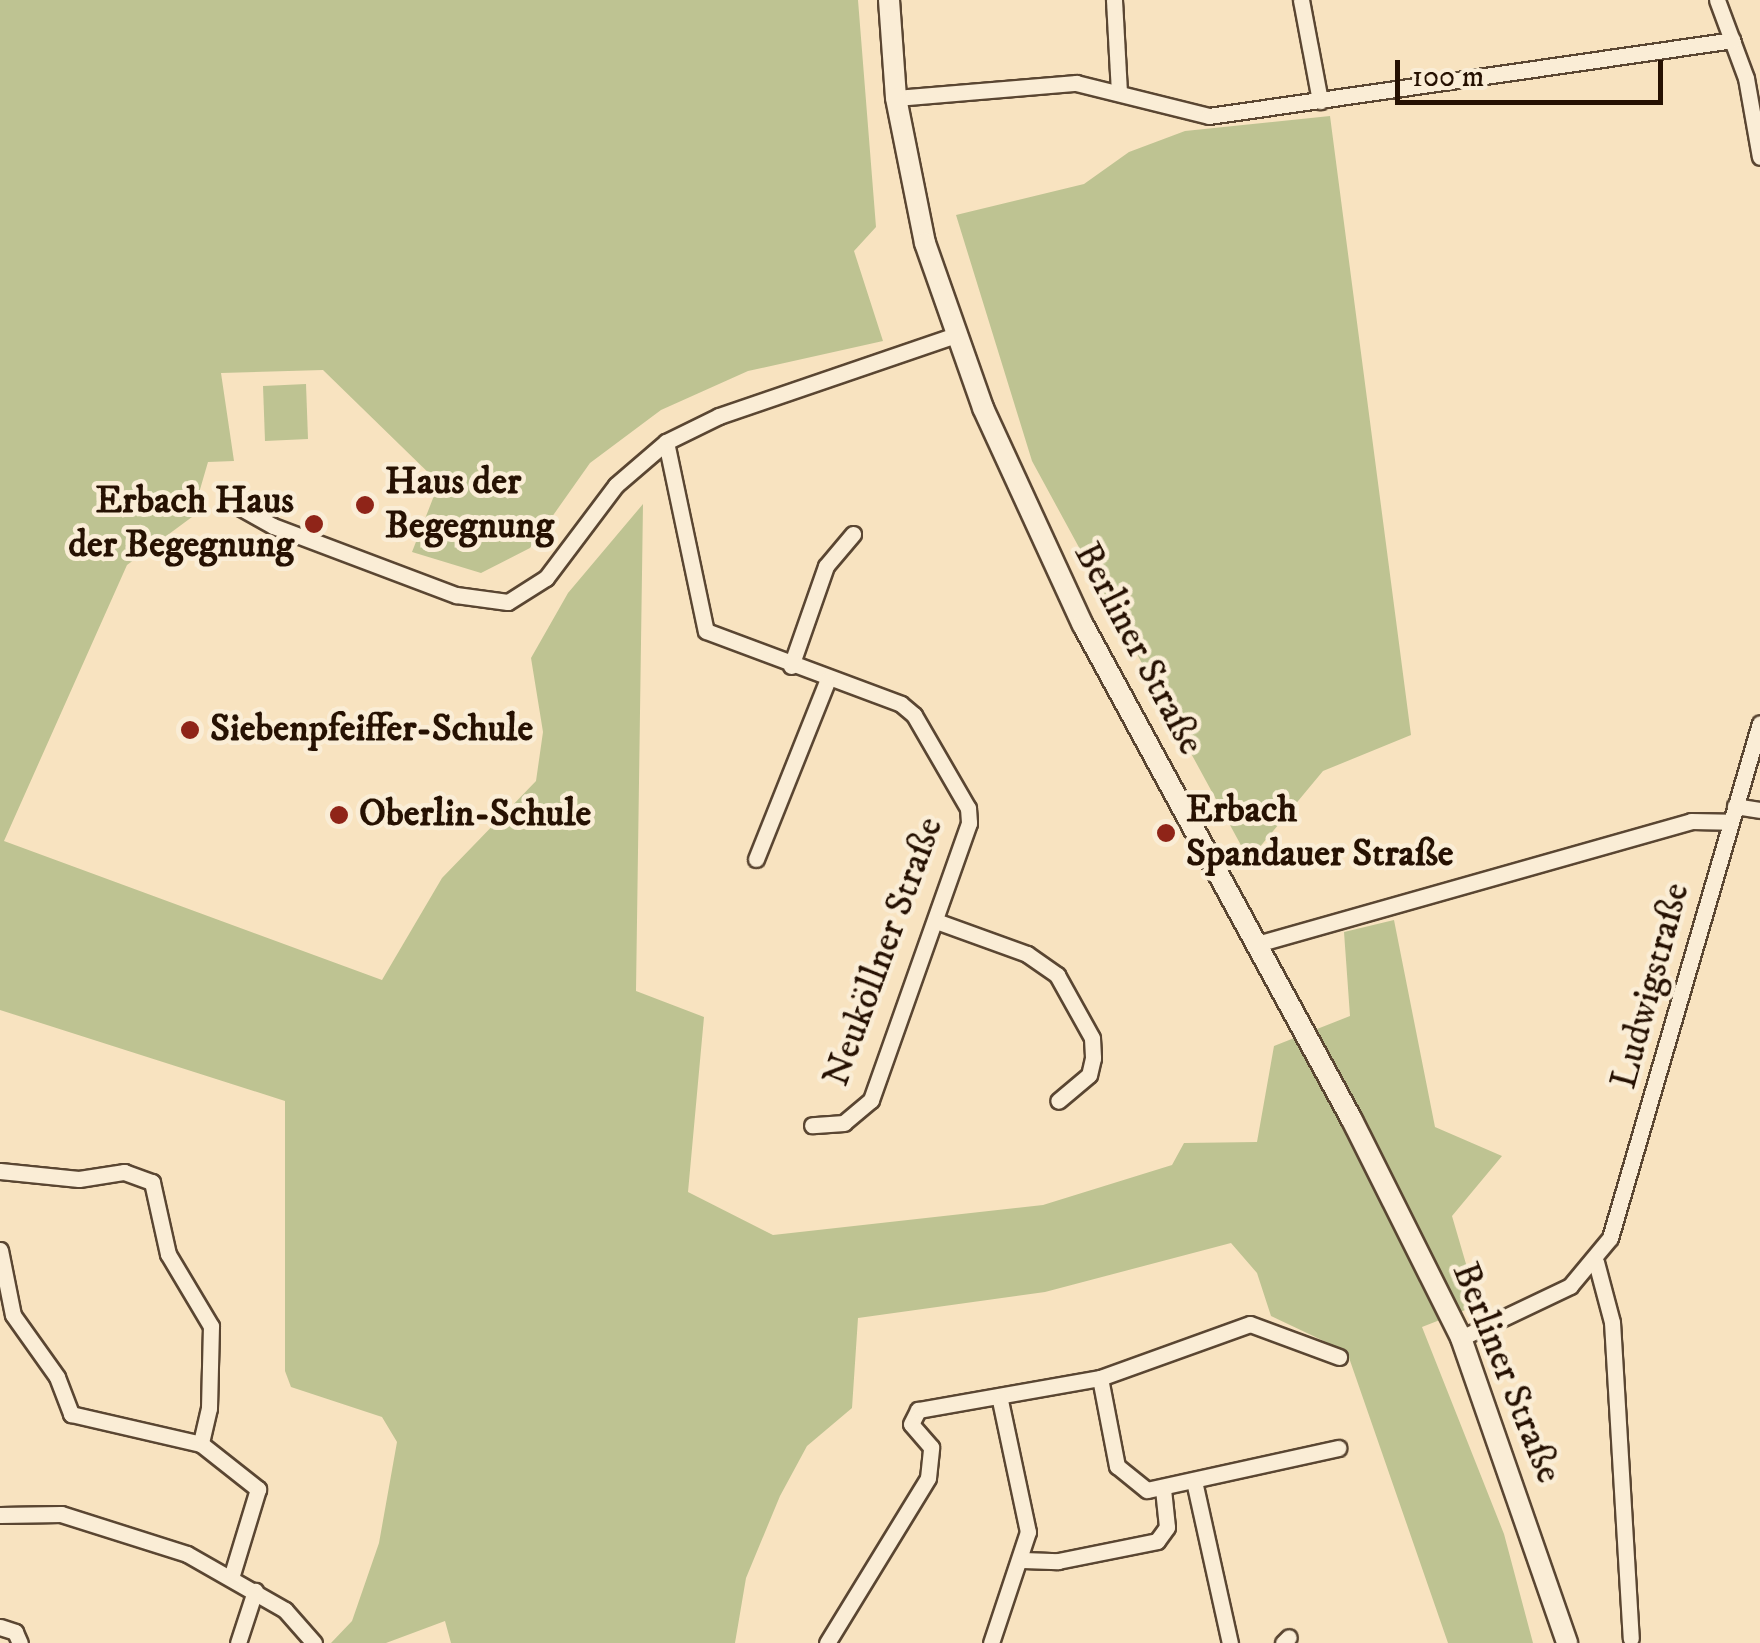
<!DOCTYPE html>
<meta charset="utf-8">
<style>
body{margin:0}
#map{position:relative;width:1760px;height:1643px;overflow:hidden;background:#f8e3c0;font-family:"IM FELL DW Pica",serif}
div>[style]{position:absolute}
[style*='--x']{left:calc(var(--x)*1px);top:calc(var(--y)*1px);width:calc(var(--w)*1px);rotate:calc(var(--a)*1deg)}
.green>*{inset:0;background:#bec392}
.roads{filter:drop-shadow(2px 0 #5a4632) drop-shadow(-2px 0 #5a4632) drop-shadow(0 2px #5a4632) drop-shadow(0 -2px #5a4632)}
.minor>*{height:15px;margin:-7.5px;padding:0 7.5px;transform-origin:7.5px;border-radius:7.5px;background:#faedd6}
.tertiary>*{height:20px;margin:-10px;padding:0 10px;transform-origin:10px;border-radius:10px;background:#faedd6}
.dots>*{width:28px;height:28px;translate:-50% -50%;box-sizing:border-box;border:5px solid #faedd6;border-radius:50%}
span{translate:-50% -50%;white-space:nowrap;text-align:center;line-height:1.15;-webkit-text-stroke:9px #faedd6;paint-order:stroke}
.poi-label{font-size:38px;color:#261102;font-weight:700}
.left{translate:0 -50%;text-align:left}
.right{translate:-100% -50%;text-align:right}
.street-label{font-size:38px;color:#261102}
.scale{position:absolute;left:1395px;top:60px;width:268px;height:45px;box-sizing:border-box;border:5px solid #261102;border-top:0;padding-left:12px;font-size:30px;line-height:35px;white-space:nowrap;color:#261102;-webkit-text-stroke:8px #faedd6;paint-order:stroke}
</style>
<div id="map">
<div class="green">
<i style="clip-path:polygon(0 0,858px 0,876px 227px,854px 251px,883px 341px,748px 371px,661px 410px,590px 463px,530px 548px,481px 573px,412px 552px,439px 483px,323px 370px,221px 373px,234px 461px,208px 462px,192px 517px,127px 565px,4px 841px,382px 980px,442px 878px,536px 781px,543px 732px,531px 658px,568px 593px,643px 504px,636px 991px,704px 1017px,688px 1192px,773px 1235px,1043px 1205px,1172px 1165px,1184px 1143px,1257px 1142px,1274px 1046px,1350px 1016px,1344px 932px,1394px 920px,1435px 1127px,1502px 1156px,1452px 1216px,1478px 1305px,1422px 1327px,1504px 1534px,1533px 1643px,1448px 1643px,1347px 1352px,1271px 1316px,1257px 1273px,1231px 1243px,1045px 1292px,858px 1318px,852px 1408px,807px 1446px,780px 1496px,746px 1578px,735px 1643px,451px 1643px,445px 1621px,386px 1643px,331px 1643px,352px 1621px,379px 1543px,397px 1442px,382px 1417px,291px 1387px,285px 1371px,285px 1101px,0 1010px)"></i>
<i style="clip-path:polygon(1330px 116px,1411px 735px,1323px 771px,1249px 860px,1032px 461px,956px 215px,1084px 184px,1129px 152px,1185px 131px)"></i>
<i style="clip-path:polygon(306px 384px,308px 439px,265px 441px,263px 386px)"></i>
</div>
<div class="roads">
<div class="minor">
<i style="--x:1114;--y:0;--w:91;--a:86.9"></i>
<i style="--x:1301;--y:0;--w:103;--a:79.3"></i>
<i style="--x:1717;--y:0;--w:83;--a:69.6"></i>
<i style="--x:1746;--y:78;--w:80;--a:80"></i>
<i style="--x:896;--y:98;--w:181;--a:-4.8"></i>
<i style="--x:1076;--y:83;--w:137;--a:13.9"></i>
<i style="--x:1209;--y:116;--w:529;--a:-8.25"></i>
<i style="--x:666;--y:442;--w:193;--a:78.1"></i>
<i style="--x:706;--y:631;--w:208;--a:20.5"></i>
<i style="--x:901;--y:704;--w:17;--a:40"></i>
<i style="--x:914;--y:715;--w:108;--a:59.9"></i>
<i style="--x:968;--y:808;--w:15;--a:86"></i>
<i style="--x:969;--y:823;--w:294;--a:109.5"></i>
<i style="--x:871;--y:1100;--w:35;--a:140"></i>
<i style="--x:844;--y:1123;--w:32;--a:176"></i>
<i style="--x:232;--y:503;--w:47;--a:29.3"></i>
<i style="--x:273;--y:526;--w:196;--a:20.7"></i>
<i style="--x:456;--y:595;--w:52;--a:7.7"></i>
<i style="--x:508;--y:602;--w:45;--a:-32.3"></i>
<i style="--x:546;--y:578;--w:116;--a:-53"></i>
<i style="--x:616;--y:485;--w:66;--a:-40.7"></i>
<i style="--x:666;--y:442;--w:59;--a:-26.1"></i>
<i style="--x:719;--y:416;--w:250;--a:-18.9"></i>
<i style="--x:791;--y:666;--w:106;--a:-70.7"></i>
<i style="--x:826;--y:566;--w:42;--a:-49.8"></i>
<i style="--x:1735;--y:806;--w:25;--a:9"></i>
<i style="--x:756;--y:859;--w:194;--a:-68.2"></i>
<i style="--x:936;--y:921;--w:97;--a:19.9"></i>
<i style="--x:1027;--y:954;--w:37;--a:35"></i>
<i style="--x:1057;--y:975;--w:72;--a:60.9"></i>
<i style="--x:1092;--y:1038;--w:20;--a:87"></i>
<i style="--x:1093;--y:1058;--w:17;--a:103"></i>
<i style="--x:1089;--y:1075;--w:40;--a:140"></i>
<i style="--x:1257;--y:944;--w:451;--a:-15.8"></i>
<i style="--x:1691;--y:821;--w:39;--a:1"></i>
<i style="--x:0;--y:1171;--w:79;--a:5.8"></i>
<i style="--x:79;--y:1179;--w:46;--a:-8.8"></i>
<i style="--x:124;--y:1172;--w:30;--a:20"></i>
<i style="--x:152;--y:1182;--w:74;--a:77.5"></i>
<i style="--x:168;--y:1254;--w:84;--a:59.2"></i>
<i style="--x:211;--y:1326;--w:82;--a:91.4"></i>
<i style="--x:209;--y:1408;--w:37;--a:103"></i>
<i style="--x:0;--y:1250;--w:66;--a:78.7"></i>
<i style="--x:13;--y:1315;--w:76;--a:54.6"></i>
<i style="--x:57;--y:1377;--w:40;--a:69"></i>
<i style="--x:71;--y:1414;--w:133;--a:13"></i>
<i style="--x:201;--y:1444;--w:73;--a:38.3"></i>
<i style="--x:258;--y:1489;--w:93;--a:106.9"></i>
<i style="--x:1596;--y:1262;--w:62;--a:75.1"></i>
<i style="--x:1612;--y:1322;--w:317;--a:86.6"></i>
<i style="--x:1461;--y:1338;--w:121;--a:-25.5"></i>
<i style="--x:1570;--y:1286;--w:62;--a:-50.2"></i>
<i style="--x:1610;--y:1238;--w:536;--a:-73.76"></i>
<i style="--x:1100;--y:1378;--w:90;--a:79.1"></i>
<i style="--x:1117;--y:1466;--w:38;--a:39"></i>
<i style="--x:1147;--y:1490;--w:196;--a:-12.4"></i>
<i style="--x:1194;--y:1481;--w:166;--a:77.5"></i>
<i style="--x:0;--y:1515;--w:61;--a:-0.9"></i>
<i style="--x:61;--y:1514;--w:132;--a:17.6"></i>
<i style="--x:187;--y:1554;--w:113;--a:29.7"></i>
<i style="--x:285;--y:1610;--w:44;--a:48.7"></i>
<i style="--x:1023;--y:1560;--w:35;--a:2"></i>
<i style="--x:1058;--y:1561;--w:101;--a:-11.4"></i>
<i style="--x:1157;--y:1541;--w:17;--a:-54"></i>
<i style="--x:1167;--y:1527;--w:38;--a:-96"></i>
<i style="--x:0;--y:1627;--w:16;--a:18"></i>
<i style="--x:15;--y:1632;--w:12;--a:66"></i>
<i style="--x:238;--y:1643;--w:55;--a:-71.9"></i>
<i style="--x:827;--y:1643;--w:193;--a:-58.5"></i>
<i style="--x:928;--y:1478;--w:31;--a:-84"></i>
<i style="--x:931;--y:1447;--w:30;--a:-131"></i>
<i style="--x:911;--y:1424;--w:16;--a:-63"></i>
<i style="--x:918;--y:1410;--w:185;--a:-10"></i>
<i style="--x:1100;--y:1378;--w:159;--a:-19.8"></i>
<i style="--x:1250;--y:1324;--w:95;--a:20.3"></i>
<i style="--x:991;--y:1643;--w:117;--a:-71.6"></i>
<i style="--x:1028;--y:1532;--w:139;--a:-102"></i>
<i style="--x:1283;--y:1643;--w:8;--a:-45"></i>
</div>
<div class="tertiary">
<i style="--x:889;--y:0;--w:98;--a:85.9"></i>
<i style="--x:896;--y:98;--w:148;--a:78.7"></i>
<i style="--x:925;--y:243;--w:175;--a:70.6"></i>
<i style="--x:983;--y:408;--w:239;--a:65.3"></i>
<i style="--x:1083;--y:625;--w:563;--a:61.48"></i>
<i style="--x:1352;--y:1120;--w:244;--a:63.4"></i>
<i style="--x:1461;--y:1338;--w:323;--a:70.8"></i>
</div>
</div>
<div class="dots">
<i style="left:365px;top:505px;background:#8f2418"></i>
<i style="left:314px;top:524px;background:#8f2418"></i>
<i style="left:190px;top:730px;background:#8f2418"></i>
<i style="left:339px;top:815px;background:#8f2418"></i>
<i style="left:1166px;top:833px;background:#8f2418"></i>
</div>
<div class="poi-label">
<span class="left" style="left:385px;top:505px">Haus der<br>Begegnung</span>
<span class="right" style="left:294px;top:524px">Erbach Haus<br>der Begegnung</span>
<span class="left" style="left:210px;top:730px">Siebenpfeiffer-Schule</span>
<span class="left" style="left:1186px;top:833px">Erbach<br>Spandauer Straße</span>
<span class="left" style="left:359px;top:815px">Oberlin-Schule</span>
</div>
<div class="street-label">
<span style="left:1138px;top:649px;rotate:62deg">Berliner Straße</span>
<span style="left:884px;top:952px;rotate:-70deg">Neuköllner Straße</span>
<span style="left:1651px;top:986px;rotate:-75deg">Ludwigstraße</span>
<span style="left:1506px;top:1373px;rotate:68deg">Berliner Straße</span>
</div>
<div class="scale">100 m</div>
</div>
